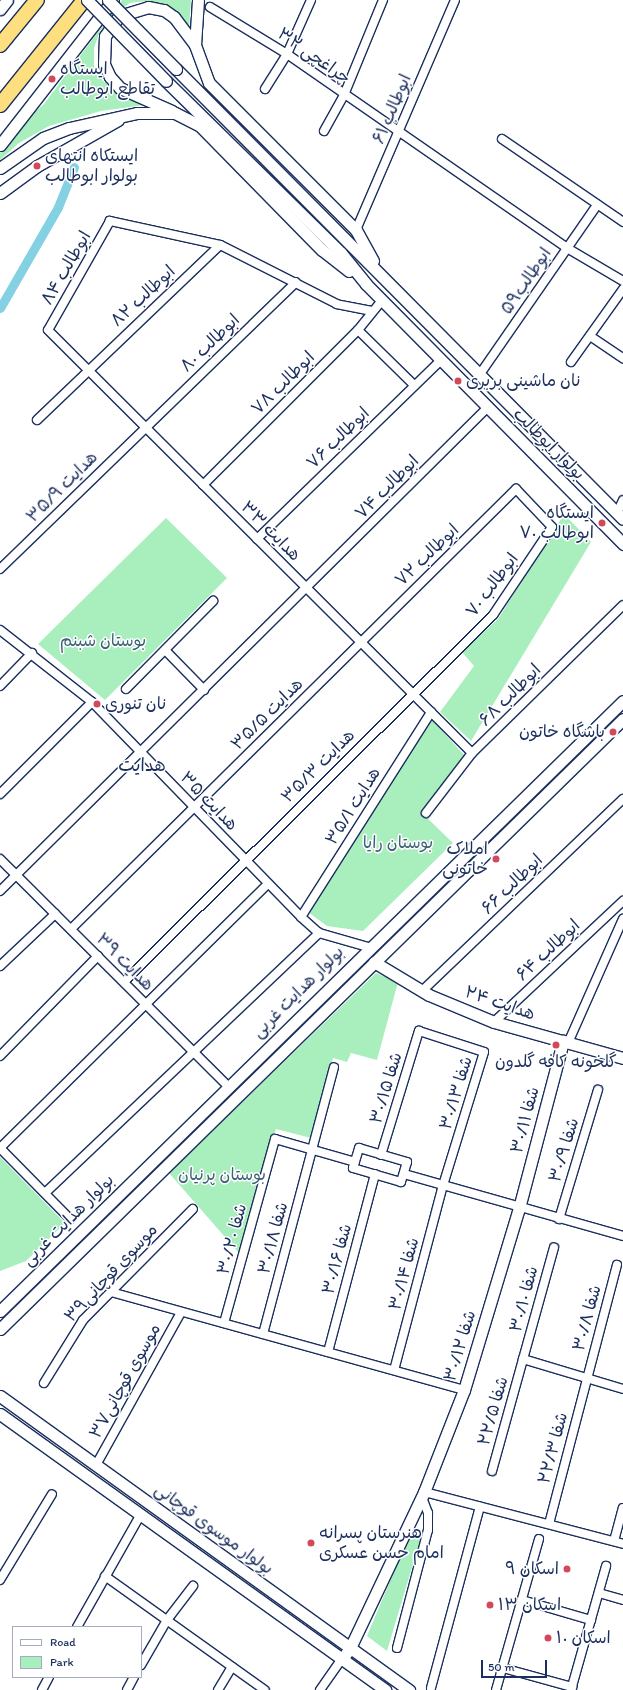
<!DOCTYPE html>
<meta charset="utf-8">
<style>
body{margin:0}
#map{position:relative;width:623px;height:1690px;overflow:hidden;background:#fff;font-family:Itim,"Playpen Sans Arabic",sans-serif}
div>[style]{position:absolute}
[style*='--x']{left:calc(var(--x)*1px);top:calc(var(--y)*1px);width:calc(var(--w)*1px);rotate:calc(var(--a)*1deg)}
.green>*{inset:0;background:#a8efbd}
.canal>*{height:9px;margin:-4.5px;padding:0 4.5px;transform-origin:4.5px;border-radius:4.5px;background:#83d1e2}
.roads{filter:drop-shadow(1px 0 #1b2f5e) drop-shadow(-1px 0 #1b2f5e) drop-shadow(0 1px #1b2f5e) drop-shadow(0 -1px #1b2f5e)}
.street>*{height:8px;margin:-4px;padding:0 4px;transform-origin:4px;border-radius:4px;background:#fff}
.secondary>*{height:11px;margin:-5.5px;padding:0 5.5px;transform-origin:5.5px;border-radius:5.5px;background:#fff}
.highway>*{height:14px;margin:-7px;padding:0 7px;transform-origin:7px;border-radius:7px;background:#fedf80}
.bridges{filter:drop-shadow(1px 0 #1b2f5e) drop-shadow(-1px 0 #1b2f5e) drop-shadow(0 1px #1b2f5e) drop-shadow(0 -1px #1b2f5e)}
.secondary-bridge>*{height:11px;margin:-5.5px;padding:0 5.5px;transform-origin:5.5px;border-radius:5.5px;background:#fff}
.dots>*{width:11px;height:11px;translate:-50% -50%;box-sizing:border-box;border:2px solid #fff;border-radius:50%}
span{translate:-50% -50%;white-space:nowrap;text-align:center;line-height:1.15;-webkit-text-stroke:3px #fff;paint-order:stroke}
.street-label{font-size:17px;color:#1b2f5e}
.poi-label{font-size:17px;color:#1b2f5e}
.left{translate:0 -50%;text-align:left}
.right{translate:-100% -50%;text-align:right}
.park-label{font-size:17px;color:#3e5f76}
.neighbourhood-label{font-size:18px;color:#1b2f5e}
.legend{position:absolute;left:12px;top:1626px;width:130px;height:52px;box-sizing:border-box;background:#fff;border:1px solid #a4acbf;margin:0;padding:5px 7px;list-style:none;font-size:12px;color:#1b2f5e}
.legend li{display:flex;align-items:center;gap:8px;height:20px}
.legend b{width:20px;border:1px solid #a4acbf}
.scale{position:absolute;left:481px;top:1660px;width:66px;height:18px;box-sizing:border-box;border:2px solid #1b2f5e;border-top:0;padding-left:5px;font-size:12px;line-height:14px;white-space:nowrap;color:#1b2f5e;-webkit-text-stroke:3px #fff;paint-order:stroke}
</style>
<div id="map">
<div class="green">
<i style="clip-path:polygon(122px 0,191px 0,189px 28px,175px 11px,146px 1px,130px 3px,113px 14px,100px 31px,94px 48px,94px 66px,103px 81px,127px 99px,151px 104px,101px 111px,49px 126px,19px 143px,0 160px,0 153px,23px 122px,44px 104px)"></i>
<i style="clip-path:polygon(564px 514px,591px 542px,471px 741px,440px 712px,474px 666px,462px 652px,498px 619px)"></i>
<i style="clip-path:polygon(166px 518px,227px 578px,105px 700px,38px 644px)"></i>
<i style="clip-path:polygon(431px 719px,465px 756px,422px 813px,453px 843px,363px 931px,327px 926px,308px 912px)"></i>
<i style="clip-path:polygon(376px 973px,398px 982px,377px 1060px,351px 1053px,347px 1062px,333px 1058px,311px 1138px,276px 1129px,239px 1253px,169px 1173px)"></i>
<i style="clip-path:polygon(0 1157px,65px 1223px,26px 1261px,0 1271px)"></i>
<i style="clip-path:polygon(420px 1528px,422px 1534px,387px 1651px,367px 1636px,409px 1536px)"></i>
</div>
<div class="canal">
<i style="--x:0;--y:308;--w:116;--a:-60.1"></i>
<i style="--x:58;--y:207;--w:43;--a:-68.2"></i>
</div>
<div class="roads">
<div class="street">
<i style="--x:210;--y:7;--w:90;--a:31.4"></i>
<i style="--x:287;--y:54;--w:341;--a:34.7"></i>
<i style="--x:567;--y:248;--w:65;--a:30.5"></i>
<i style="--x:265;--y:89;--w:41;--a:-57.8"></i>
<i style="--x:287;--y:54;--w:59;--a:-66"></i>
<i style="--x:324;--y:131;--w:41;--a:-60.9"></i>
<i style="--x:344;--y:95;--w:103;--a:-67.7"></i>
<i style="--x:502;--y:139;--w:147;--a:34.4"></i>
<i style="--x:356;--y:230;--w:250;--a:-66.7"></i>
<i style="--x:372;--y:311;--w:36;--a:-169"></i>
<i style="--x:337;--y:304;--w:131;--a:-153.2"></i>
<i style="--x:220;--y:245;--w:113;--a:-167.7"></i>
<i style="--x:110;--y:221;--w:125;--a:119.6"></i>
<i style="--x:48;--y:330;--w:599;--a:44.93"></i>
<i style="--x:358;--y:330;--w:78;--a:44.5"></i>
<i style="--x:590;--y:336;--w:40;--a:34"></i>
<i style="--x:571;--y:362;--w:90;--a:-54.5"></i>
<i style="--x:480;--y:374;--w:206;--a:-55.3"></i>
<i style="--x:37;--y:420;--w:253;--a:-43.7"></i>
<i style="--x:203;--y:485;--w:219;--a:-45"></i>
<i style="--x:358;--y:330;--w:38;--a:-51"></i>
<i style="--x:617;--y:513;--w:14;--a:-65"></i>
<i style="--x:257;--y:539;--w:257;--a:-44.2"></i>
<i style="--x:0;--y:569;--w:412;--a:-44.1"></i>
<i style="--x:0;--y:630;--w:117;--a:38"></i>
<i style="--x:92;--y:702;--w:300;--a:45.8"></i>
<i style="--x:301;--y:917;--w:24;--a:42"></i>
<i style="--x:319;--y:933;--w:51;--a:15.9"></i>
<i style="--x:165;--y:650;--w:56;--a:45.7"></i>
<i style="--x:0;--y:686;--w:46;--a:-45.9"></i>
<i style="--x:126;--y:689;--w:124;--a:-45.3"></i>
<i style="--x:0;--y:794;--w:130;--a:-45"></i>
<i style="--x:426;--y:813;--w:76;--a:-52.5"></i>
<i style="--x:472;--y:753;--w:211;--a:-44.4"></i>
<i style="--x:0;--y:859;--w:322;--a:44.9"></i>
<i style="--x:0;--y:891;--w:687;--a:-44.76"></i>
<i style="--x:301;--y:917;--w:243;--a:-57.6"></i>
<i style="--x:71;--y:929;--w:626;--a:-44.68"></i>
<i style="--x:516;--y:489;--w:52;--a:46.5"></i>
<i style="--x:552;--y:527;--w:106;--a:123.8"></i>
<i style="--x:493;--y:615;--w:520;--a:135.16"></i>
<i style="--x:0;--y:966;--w:76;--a:-43.4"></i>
<i style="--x:422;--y:991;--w:278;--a:-43.7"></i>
<i style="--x:494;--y:1022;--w:177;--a:-43.2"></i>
<i style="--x:568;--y:1043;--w:136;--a:-66.1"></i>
<i style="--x:0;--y:1056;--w:140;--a:-45.6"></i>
<i style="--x:0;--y:1148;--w:376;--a:-44.6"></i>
<i style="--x:0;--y:1148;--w:100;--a:45.4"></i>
<i style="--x:359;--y:1148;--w:50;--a:16.3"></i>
<i style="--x:407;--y:1162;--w:21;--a:107"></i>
<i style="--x:401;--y:1182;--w:50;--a:-163.7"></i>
<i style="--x:353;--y:1168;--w:21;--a:-73"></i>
<i style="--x:381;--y:1155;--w:130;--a:-73"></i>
<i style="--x:419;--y:1031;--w:68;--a:17.9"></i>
<i style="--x:484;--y:1052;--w:139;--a:107.1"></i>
<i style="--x:443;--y:1185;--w:191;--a:104.8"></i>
<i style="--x:404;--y:1174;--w:228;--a:15.8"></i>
<i style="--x:45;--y:1193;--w:378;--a:-43.5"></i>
<i style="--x:559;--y:1219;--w:135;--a:-73.2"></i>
<i style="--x:111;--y:1292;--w:366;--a:15.5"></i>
<i style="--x:224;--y:1323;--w:191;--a:-74.5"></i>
<i style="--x:275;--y:1139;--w:83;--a:16"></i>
<i style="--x:263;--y:1334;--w:276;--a:-75.1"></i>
<i style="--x:328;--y:1352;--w:184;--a:-75.2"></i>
<i style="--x:523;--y:1359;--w:104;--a:16.7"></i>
<i style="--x:44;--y:1383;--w:74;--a:-58.2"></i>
<i style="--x:83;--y:1320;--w:156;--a:-45.3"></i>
<i style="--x:96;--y:1465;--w:175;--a:-60.9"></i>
<i style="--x:492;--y:1471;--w:232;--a:-74.5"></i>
<i style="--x:424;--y:1492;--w:206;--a:14.6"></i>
<i style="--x:549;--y:1524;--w:268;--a:-75.3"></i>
<i style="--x:614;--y:1541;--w:34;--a:-75"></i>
<i style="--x:105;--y:1576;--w:196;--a:35.5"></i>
<i style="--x:0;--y:1580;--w:100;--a:-58.8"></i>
<i style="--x:599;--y:1593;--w:25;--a:16"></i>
<i style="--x:522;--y:1600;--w:72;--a:16.2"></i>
<i style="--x:77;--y:1627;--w:130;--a:-60.5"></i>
<i style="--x:397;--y:1648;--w:122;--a:-75.3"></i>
<i style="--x:428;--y:1530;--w:17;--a:-90"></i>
<i style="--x:428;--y:1513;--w:17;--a:-111"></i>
<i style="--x:141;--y:1665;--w:52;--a:-60"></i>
<i style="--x:167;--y:1620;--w:43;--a:-52.6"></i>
<i style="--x:503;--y:1668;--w:72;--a:15.4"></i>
<i style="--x:431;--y:1688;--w:188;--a:-74.9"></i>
<i style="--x:42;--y:1690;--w:15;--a:-62"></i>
<i style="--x:127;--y:1690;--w:15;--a:-62"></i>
<i style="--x:218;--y:1690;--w:27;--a:-59"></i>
<i style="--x:320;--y:1690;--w:38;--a:-55"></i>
<i style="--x:496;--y:1690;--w:157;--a:-74.1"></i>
<i style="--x:571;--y:1690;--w:129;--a:-74.2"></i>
</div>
<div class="secondary">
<i style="--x:198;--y:0;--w:45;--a:93.8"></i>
<i style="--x:195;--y:45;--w:40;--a:69.8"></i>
<i style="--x:209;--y:83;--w:208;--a:45"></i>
<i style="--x:356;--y:230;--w:35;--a:61"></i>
<i style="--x:0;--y:9;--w:11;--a:-52"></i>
<i style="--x:176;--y:69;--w:634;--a:45.19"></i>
<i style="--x:166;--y:81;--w:245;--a:44.5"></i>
<i style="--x:341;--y:253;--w:40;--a:51"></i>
<i style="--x:366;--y:284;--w:366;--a:45.3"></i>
<i style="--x:172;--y:111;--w:57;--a:-156.1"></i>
<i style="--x:120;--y:88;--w:15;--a:-132"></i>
<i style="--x:110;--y:77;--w:14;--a:-115"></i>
<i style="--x:104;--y:64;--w:28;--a:-88"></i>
<i style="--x:105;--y:36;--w:24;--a:-55"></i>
<i style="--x:119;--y:16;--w:30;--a:-17"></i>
<i style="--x:148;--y:7;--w:16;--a:11"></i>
<i style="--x:164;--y:10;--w:12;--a:35"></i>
<i style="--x:174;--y:17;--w:35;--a:53"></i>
<i style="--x:0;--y:145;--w:184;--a:-52.1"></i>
<i style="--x:0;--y:168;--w:52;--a:-34.9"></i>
<i style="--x:43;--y:138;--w:28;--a:-21"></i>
<i style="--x:69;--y:128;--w:70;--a:-12.4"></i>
<i style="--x:137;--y:113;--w:38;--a:0"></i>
<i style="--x:175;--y:113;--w:27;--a:27"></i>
<i style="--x:199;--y:125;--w:175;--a:45.5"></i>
<i style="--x:322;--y:250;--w:34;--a:38"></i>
<i style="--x:0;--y:193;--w:46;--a:-36.1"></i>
<i style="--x:37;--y:166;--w:93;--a:-29.6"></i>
<i style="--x:374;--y:962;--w:64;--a:31"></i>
<i style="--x:429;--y:995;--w:70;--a:22.6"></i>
<i style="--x:494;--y:1022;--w:134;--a:15.6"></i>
<i style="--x:0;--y:1311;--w:872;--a:-44.4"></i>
<i style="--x:0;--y:1329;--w:872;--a:-44.4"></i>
<i style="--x:0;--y:1396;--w:504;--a:35.71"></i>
<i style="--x:0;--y:1414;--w:474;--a:35.6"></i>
<i style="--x:342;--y:1659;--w:14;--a:-54"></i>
<i style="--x:350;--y:1648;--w:173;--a:-64.6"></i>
<i style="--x:424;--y:1492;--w:110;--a:-68.6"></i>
<i style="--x:464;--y:1390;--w:190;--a:-73.2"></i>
<i style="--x:519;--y:1208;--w:173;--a:-75.2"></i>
</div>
<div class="highway">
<i style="--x:0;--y:45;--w:58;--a:-50.6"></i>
<i style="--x:0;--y:105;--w:134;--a:-51.3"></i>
</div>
</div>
<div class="bridges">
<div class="secondary-bridge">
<i style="--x:87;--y:0;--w:113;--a:45.7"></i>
<i style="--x:108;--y:0;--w:97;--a:45.4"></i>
</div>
</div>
<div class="dots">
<i style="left:52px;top:79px;background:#d1495b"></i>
<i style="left:37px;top:166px;background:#d1495b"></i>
<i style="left:458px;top:381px;background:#d1495b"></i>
<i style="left:602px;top:523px;background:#d1495b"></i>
<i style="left:97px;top:704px;background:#d1495b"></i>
<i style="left:613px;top:732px;background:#d1495b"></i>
<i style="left:496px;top:859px;background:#d1495b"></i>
<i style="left:556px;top:1045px;background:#d1495b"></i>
<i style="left:311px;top:1543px;background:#d1495b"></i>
<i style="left:567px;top:1569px;background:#d1495b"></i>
<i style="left:490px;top:1605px;background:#d1495b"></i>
<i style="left:548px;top:1638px;background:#d1495b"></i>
</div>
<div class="street-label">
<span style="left:314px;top:56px;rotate:35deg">چراغچی ۳۲</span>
<span style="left:392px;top:109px;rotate:-67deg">ابوطالب ۶۱</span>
<span style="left:66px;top:268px;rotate:-60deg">ابوطالب ۸۴</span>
<span style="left:526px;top:281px;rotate:-56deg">ابوطالب۵۹</span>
<span style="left:143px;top:296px;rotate:-43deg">ابوطالب ۸۲</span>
<span style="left:210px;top:343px;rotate:-44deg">ابوطالب ۸۰</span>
<span style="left:283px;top:383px;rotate:-45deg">ابوطالب ۷۸</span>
<span style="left:338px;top:438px;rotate:-44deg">ابوطالب ۷۶</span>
<span style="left:549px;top:444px;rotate:45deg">بولوار ابوطالب</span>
<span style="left:62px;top:487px;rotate:-45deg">هدایت ۳۵/۹</span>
<span style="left:387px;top:487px;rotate:-45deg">ابوطالب ۷۴</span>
<span style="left:271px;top:531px;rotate:45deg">هدایت ۳۳</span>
<span style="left:427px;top:555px;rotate:-44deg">ابوطالب ۷۲</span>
<span style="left:492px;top:585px;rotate:-53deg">ابوطالب ۷۰</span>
<span style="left:510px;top:695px;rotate:-45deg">ابوطالب ۶۸</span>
<span style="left:267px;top:714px;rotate:-45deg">هدایت ۳۵/۵</span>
<span style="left:318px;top:766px;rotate:-45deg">هدایت ۳۵/۳</span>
<span style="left:209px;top:801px;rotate:46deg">هدایت ۳۵</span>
<span style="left:353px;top:806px;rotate:-58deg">هدایت ۳۵/۱</span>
<span style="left:512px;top:884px;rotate:-44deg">ابوطالب ۶۶</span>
<span style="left:548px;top:950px;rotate:-43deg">ابوطالب ۶۴</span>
<span style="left:125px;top:962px;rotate:45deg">هدایت ۳۹</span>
<span style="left:298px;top:992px;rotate:-45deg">بولوار هدایت غربی</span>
<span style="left:500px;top:1003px;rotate:19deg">هدایت ۲۴</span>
<span style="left:386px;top:1088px;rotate:-73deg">شفا ۳۰/۱۵</span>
<span style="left:456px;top:1093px;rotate:-73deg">شفا ۳۰/۱۳</span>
<span style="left:525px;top:1120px;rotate:-75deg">شفا ۳۰/۱۱</span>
<span style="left:564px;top:1150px;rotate:-73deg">۳۰/۹ شفا</span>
<span style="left:68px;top:1220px;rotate:-45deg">بولوار هدایت غربی</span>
<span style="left:273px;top:1238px;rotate:-75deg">شفا ۳۰/۱۸</span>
<span style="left:232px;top:1239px;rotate:-75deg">شفا ۳۰/۲۰</span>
<span style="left:337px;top:1259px;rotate:-75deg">شفا ۳۰/۱۶</span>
<span style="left:111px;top:1273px;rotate:-47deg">موسوی قوچانی۳۹</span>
<span style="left:404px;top:1274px;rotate:-75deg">شفا ۳۰/۱۴</span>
<span style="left:524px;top:1299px;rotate:-75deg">شفا ۳۰/۱۰</span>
<span style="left:587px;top:1318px;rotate:-75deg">شفا ۳۰/۸</span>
<span style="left:460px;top:1346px;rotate:-73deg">شفا ۳۰/۱۲</span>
<span style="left:125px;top:1381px;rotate:-61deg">موسوی قوچانی۳۷</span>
<span style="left:493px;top:1411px;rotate:-74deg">شفا ۲۲/۵</span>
<span style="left:553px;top:1448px;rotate:-75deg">شفا ۲۲/۳</span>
<span style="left:214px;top:1529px;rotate:36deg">بولوار موسوی قوچانی</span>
</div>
<div class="poi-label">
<span class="left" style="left:60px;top:79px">ایستگاه<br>تقاطع ابوطالب</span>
<span class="left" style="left:45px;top:166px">ایستکاه انتهای<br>بولوار ابوطالب</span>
<span class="left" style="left:466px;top:381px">نان ماشینی بربری</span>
<span class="right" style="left:594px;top:523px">ایستگاه<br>ابوطالب ۷۰</span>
<span class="left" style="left:105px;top:704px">نان تنوری</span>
<span class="right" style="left:605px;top:732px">باشگاه خاتون</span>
<span class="right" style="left:488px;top:859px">املاک<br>خاتونی</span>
<span style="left:556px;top:1062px">گلخونه کافه گلدون</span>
<span class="left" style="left:319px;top:1543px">هنرستان پسرانه<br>امام حسن عسکری</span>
<span class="right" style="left:559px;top:1569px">اسکان ۹</span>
<span class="left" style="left:498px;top:1605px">اسکان ۱۳</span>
<span class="left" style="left:556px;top:1638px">اسکان ۱۰</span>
</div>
<div class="park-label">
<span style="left:103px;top:641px">بوستان شبنم</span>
<span style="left:398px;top:843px">بوستان رایا</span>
<span style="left:222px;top:1175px">بوستان پرنیان</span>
</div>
<div class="neighbourhood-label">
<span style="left:142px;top:765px">هدایت</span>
</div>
<ul class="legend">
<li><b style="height:5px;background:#fff"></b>Road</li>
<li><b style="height:11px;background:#a8efbd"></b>Park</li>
</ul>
<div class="scale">50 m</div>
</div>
